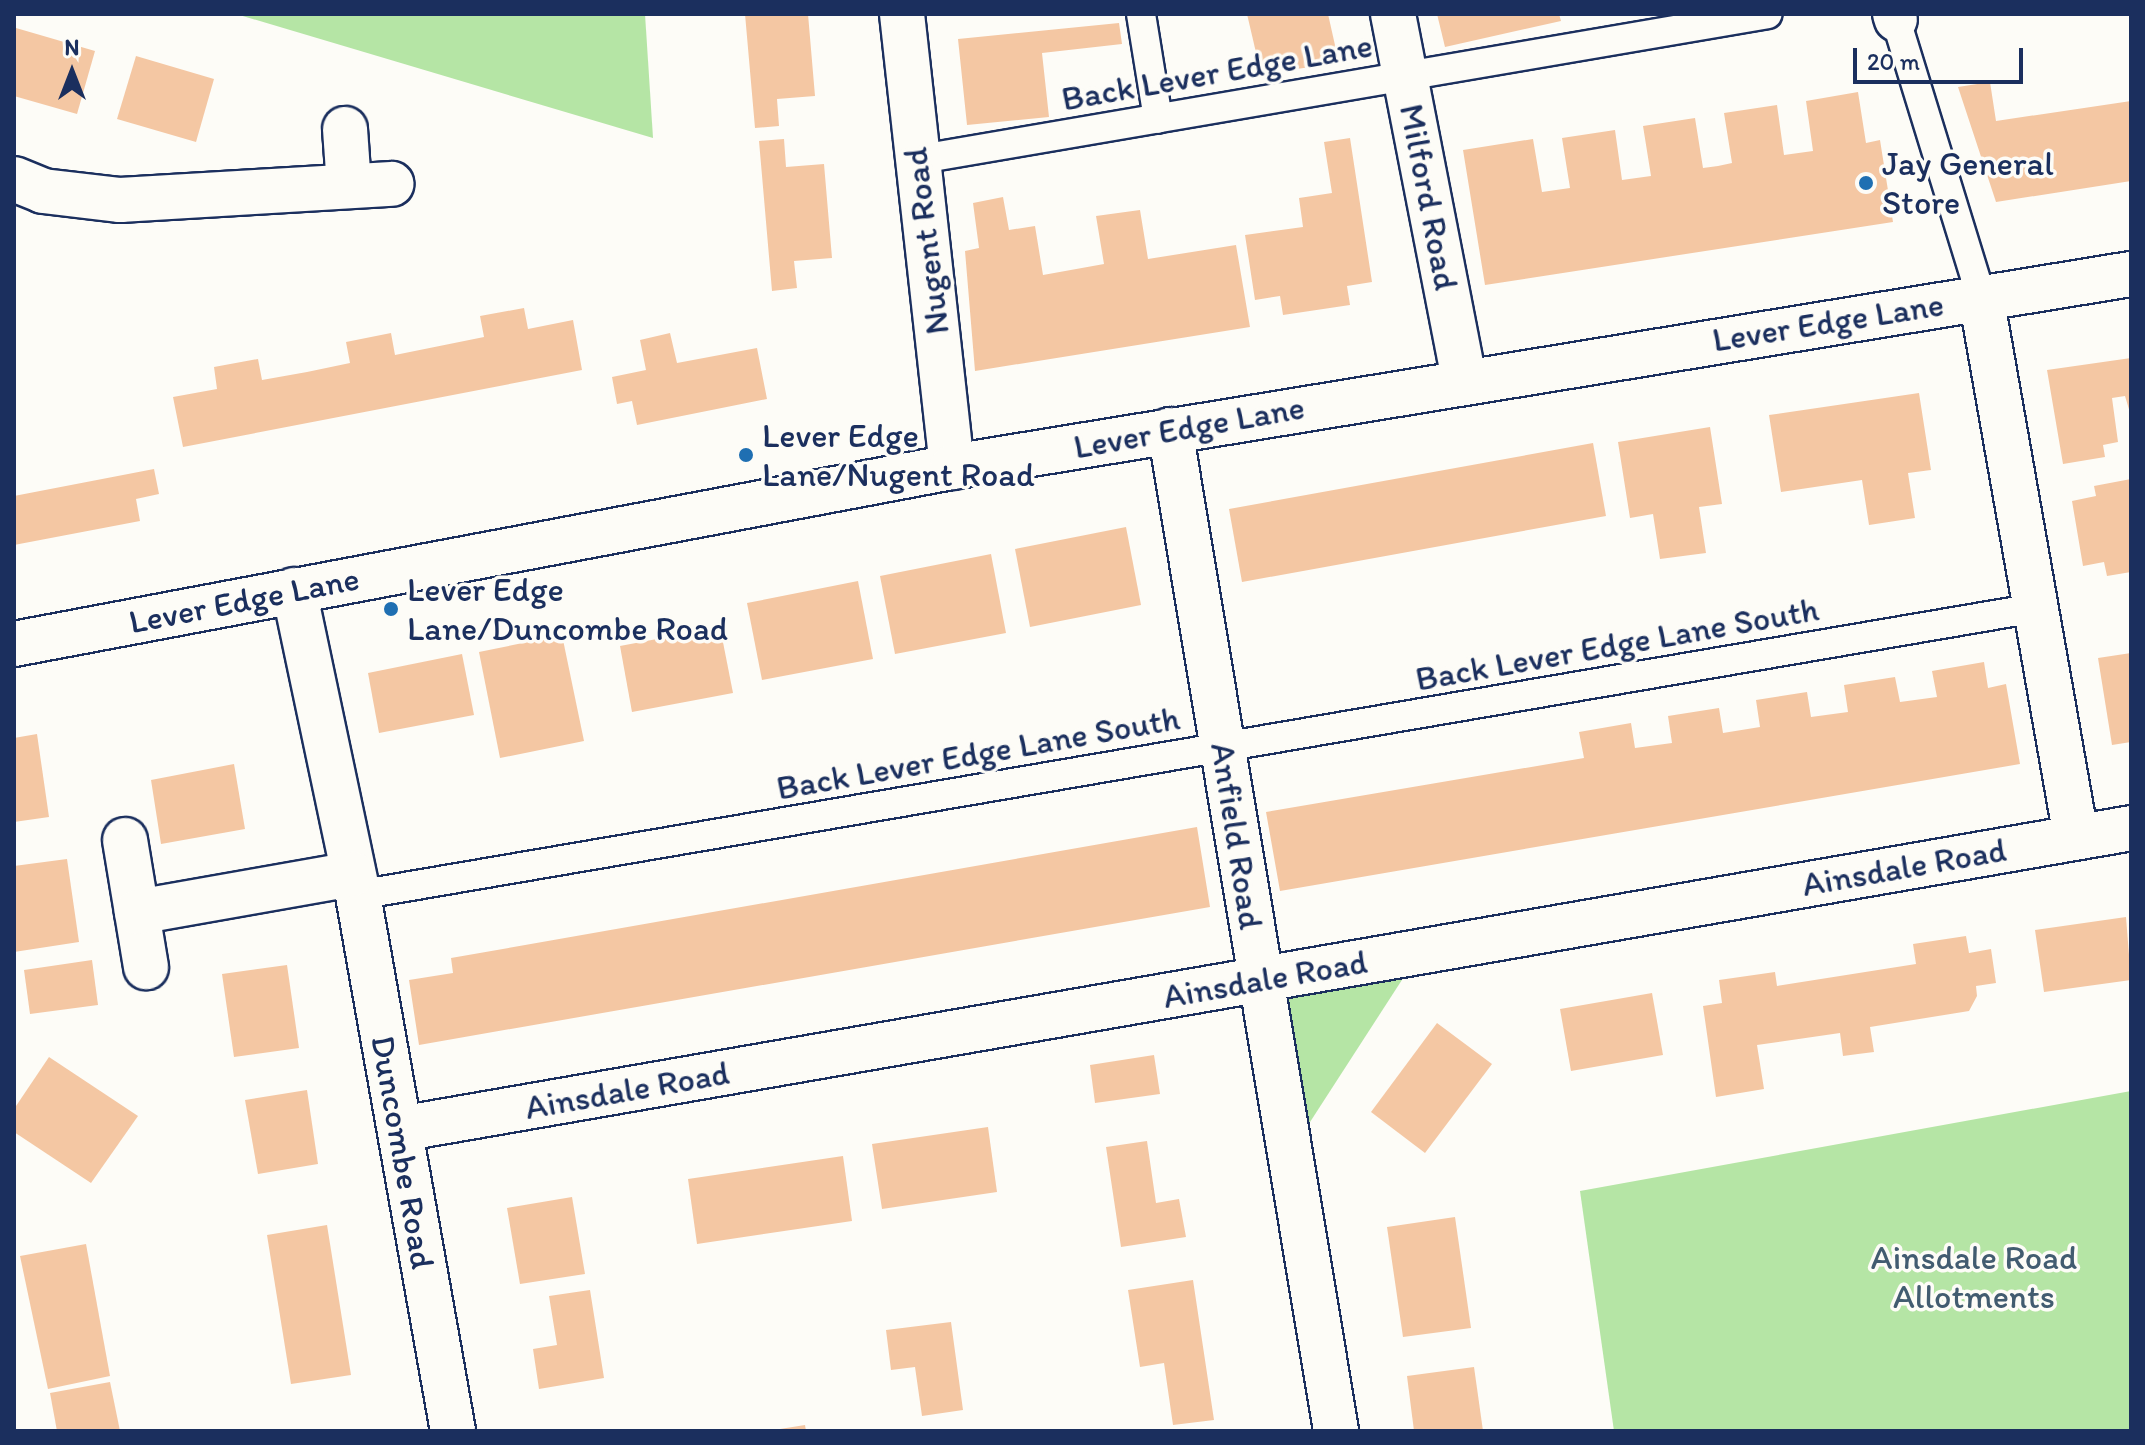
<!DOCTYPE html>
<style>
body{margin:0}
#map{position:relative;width:2145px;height:1445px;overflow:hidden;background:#fdfcf7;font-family:Itim,sans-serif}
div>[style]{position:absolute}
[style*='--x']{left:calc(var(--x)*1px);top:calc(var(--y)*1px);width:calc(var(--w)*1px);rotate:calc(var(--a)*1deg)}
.green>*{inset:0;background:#b5e5a5}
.building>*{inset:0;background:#f4c7a3}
.roads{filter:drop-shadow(2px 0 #1b2f5e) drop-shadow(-2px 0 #1b2f5e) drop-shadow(0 2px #1b2f5e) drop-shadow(0 -2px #1b2f5e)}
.service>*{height:28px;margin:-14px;padding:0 14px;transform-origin:14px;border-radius:14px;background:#fdfcf7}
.pedestrian>*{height:42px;margin:-21px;padding:0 21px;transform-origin:21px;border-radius:21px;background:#fdfcf7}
.minor>*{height:44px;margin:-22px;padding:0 22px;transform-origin:22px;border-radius:22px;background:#fdfcf7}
.tertiary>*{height:44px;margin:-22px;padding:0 22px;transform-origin:22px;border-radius:22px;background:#fdfcf7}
.dots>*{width:22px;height:22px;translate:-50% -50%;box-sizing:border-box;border:4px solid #fdfcf7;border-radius:50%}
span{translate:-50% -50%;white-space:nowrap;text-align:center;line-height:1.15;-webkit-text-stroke:7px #fdfcf7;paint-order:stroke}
.street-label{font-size:34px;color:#1b2f5e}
.poi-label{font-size:34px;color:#1b2f5e}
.left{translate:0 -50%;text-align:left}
.park-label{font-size:34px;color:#425c70}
.frame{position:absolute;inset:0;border:16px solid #1b2f5e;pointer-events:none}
.north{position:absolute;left:32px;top:32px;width:80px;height:80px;-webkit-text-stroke:6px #fdfcf7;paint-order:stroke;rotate:0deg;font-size:22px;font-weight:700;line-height:32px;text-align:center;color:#1b2f5e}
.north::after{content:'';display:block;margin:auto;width:28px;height:36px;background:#1b2f5e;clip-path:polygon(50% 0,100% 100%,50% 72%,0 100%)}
.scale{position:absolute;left:1853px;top:48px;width:170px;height:36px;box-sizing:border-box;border:4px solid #1b2f5e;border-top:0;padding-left:10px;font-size:24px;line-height:28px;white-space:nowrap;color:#1b2f5e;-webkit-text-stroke:6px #fdfcf7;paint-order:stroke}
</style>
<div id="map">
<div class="green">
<i style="clip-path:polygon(236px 14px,645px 14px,653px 138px)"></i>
<i style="clip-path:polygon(1420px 952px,1290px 1153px,1261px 980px)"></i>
<i style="clip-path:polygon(2131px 1091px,2131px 1431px,1614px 1431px,1580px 1191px)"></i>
</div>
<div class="building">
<i style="clip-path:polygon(745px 14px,808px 14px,815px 96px,777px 99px,779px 126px,755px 128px)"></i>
<i style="clip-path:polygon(1247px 14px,1328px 14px,1339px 63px,1261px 74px)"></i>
<i style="clip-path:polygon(1437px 14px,1559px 14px,1561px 21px,1445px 47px)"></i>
<i style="clip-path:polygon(1119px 23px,1122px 44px,1042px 53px,1049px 117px,967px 125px,958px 39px)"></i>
<i style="clip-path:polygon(16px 28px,95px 51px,77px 114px,14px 96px)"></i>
<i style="clip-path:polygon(136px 56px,214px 79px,196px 142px,117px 119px)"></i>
<i style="clip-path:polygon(1990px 82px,1996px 121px,2131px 101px,2131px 181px,1996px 202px,1958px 87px)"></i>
<i style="clip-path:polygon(1858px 92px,1866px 143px,1880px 140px,1893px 222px,1485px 285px,1463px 150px,1533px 139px,1542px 192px,1570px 188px,1562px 138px,1615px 130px,1622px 180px,1651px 176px,1643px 126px,1695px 118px,1703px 168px,1718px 166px,1732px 163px,1724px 113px,1777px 105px,1784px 155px,1813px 151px,1806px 101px)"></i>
<i style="clip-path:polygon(1350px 138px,1372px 282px,1347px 286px,1350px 305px,1283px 315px,1280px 296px,1255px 300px,1245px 235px,1303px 227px,1299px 198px,1332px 193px,1324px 142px)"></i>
<i style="clip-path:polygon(784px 139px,786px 167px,824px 164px,832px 258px,794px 261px,797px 288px,772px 291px,759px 141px)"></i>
<i style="clip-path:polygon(1003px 197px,1009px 230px,1035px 226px,1043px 275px,1104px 264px,1096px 216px,1140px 210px,1148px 259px,1236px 245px,1250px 327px,975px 371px,965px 251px,979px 248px,973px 203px)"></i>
<i style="clip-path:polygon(524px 308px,528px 329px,573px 320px,582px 370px,183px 447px,173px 397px,217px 389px,214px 367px,258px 359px,262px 380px,307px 372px,350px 363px,346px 342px,391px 333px,395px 355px,484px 337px,480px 316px)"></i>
<i style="clip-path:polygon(670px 333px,677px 363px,757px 348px,767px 399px,637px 425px,632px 401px,617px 404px,612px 377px,646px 370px,640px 340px)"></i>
<i style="clip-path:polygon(2131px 358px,2131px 416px,2125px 396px,2112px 398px,2118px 442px,2103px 445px,2105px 457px,2063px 464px,2047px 370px)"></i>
<i style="clip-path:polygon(1919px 393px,1931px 470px,1908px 473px,1915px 518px,1869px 525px,1862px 480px,1781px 492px,1769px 415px)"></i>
<i style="clip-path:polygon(1710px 427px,1722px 504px,1699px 507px,1706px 553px,1660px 559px,1653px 514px,1630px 518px,1618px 442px)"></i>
<i style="clip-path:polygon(1593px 443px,1606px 516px,1242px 582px,1229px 509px)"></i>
<i style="clip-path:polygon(154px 469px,159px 494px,136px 499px,140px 521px,14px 545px,14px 496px)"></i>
<i style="clip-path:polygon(2131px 479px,2131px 572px,2107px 576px,2104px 562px,2083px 566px,2072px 501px,2096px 496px,2094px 486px)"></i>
<i style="clip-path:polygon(1126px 527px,1141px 605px,1030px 627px,1015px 549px)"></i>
<i style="clip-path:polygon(991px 554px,1006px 633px,895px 654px,880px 576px)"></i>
<i style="clip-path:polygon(858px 581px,873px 659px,762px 680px,747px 603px)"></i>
<i style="clip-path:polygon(720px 627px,733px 693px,632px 712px,620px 646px)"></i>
<i style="clip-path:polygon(562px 635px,584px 741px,500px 758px,479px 652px)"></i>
<i style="clip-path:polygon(2131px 653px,2131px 742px,2112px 745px,2098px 658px)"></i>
<i style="clip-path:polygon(462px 654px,474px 715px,379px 733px,368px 673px)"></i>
<i style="clip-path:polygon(1984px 662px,1988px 688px,2006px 684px,2020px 764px,1280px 891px,1266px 812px,1584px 758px,1579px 732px,1631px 723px,1635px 748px,1672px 743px,1668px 716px,1719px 708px,1723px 733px,1760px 727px,1756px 700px,1807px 692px,1811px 717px,1848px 712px,1844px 685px,1895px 677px,1900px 702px,1937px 697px,1932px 671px)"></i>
<i style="clip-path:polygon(37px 734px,49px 817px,14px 822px,14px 738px)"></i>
<i style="clip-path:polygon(234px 764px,245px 829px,161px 844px,151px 780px)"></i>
<i style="clip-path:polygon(1197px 827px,1210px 907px,419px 1045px,409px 980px,453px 973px,451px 958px)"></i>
<i style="clip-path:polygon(67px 859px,79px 942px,14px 952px,14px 866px)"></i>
<i style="clip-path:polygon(2126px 917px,2131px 980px,2044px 992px,2035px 930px)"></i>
<i style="clip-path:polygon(1966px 936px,1969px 953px,1991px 949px,1996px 983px,1976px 986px,1977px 996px,1969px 1011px,1870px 1027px,1874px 1052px,1858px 1054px,1843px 1056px,1840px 1033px,1757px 1045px,1764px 1089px,1716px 1097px,1703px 1006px,1722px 1003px,1719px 980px,1775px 972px,1777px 986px,1916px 964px,1913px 944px)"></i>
<i style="clip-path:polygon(92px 960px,98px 1005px,30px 1014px,24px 970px)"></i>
<i style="clip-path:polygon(287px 965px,299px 1048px,234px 1057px,222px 974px)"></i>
<i style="clip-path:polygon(1652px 993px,1663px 1055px,1571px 1071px,1560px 1009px)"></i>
<i style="clip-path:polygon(1437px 1023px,1492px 1064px,1425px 1153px,1371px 1112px)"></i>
<i style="clip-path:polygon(1154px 1055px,1160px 1094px,1095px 1103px,1090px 1065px)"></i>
<i style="clip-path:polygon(49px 1057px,138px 1116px,91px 1183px,14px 1132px,14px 1109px)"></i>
<i style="clip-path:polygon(307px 1090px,318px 1164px,258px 1174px,245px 1100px)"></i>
<i style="clip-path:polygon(988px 1127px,997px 1192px,882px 1209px,872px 1144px)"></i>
<i style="clip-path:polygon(1147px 1141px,1156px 1203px,1179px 1199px,1186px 1237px,1121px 1247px,1106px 1147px)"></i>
<i style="clip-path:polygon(843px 1156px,852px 1221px,697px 1244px,688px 1179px)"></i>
<i style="clip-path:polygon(572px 1197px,585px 1274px,520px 1284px,507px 1208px)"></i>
<i style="clip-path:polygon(1455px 1217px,1471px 1328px,1403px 1337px,1387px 1227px)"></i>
<i style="clip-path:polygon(327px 1225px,351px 1375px,291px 1384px,267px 1235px)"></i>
<i style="clip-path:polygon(86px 1244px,110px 1376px,48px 1389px,20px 1256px)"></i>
<i style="clip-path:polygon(1193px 1280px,1214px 1420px,1173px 1425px,1164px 1363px,1140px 1367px,1128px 1290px)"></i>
<i style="clip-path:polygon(590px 1290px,604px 1378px,539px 1389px,533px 1349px,557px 1345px,549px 1296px)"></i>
<i style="clip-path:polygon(951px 1322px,963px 1410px,922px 1416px,915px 1367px,891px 1370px,886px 1330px)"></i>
<i style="clip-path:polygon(1474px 1367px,1483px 1431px,1414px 1431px,1407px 1376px)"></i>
<i style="clip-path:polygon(110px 1382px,120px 1431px,57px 1431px,50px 1393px)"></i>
<i style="clip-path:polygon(805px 1425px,806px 1431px,780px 1431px,780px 1429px)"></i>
</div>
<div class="roads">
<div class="service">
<i style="--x:1141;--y:14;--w:106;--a:80.8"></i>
<i style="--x:1896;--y:20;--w:290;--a:72.9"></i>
<i style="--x:915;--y:160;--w:865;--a:-9.71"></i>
<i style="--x:358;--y:895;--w:1702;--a:-9.71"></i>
</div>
<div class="pedestrian">
<i style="--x:1894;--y:14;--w:6;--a:72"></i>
</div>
<div class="minor">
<i style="--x:902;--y:14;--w:456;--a:83.7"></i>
<i style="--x:1393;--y:14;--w:373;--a:79"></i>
<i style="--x:345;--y:129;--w:57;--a:86"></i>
<i style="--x:14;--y:179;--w:31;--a:22"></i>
<i style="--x:43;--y:191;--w:78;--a:6.7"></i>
<i style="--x:120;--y:200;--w:272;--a:-3.4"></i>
<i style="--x:1981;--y:297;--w:548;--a:80.02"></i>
<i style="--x:1170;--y:430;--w:1015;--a:80.58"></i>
<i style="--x:294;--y:590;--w:312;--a:78.1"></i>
<i style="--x:358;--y:895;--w:544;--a:79.95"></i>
<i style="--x:125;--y:840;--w:129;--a:80.6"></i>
<i style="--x:137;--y:912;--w:219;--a:-10"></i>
<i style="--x:400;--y:1129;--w:1757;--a:-9.86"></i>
</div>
<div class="tertiary">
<i style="--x:14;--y:644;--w:955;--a:-10.69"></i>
<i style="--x:952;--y:467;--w:1195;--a:-9.3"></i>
</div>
</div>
<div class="dots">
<i style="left:1866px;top:183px;background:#1f6fb2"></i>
<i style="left:746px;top:455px;background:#1f6fb2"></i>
<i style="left:391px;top:609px;background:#1f6fb2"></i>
</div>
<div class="street-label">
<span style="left:1217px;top:72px;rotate:-10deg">Back Lever Edge Lane</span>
<span style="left:1429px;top:197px;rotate:79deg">Milford Road</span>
<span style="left:926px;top:241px;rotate:-97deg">Nugent Road</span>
<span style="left:1828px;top:322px;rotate:-9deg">Lever Edge Lane</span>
<span style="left:1189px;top:427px;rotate:-10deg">Lever Edge Lane</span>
<span style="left:244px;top:600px;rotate:-11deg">Lever Edge Lane</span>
<span style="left:1617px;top:644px;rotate:-10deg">Back Lever Edge Lane South</span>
<span style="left:978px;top:753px;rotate:-10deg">Back Lever Edge Lane South</span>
<span style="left:1237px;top:836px;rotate:81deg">Anfield Road</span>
<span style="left:1904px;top:867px;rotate:-10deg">Ainsdale Road</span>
<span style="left:1265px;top:979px;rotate:-10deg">Ainsdale Road</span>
<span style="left:627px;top:1090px;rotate:-10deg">Ainsdale Road</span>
<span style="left:403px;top:1152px;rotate:80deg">Duncombe Road</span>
</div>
<div class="poi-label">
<span class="left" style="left:1882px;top:183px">Jay General<br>Store</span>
<span class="left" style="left:762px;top:455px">Lever Edge<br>Lane/Nugent Road</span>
<span class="left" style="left:407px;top:609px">Lever Edge<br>Lane/Duncombe Road</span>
</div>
<div class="park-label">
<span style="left:1974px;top:1277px">Ainsdale Road<br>Allotments</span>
</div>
<div class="frame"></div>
<div class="north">N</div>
<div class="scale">20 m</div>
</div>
